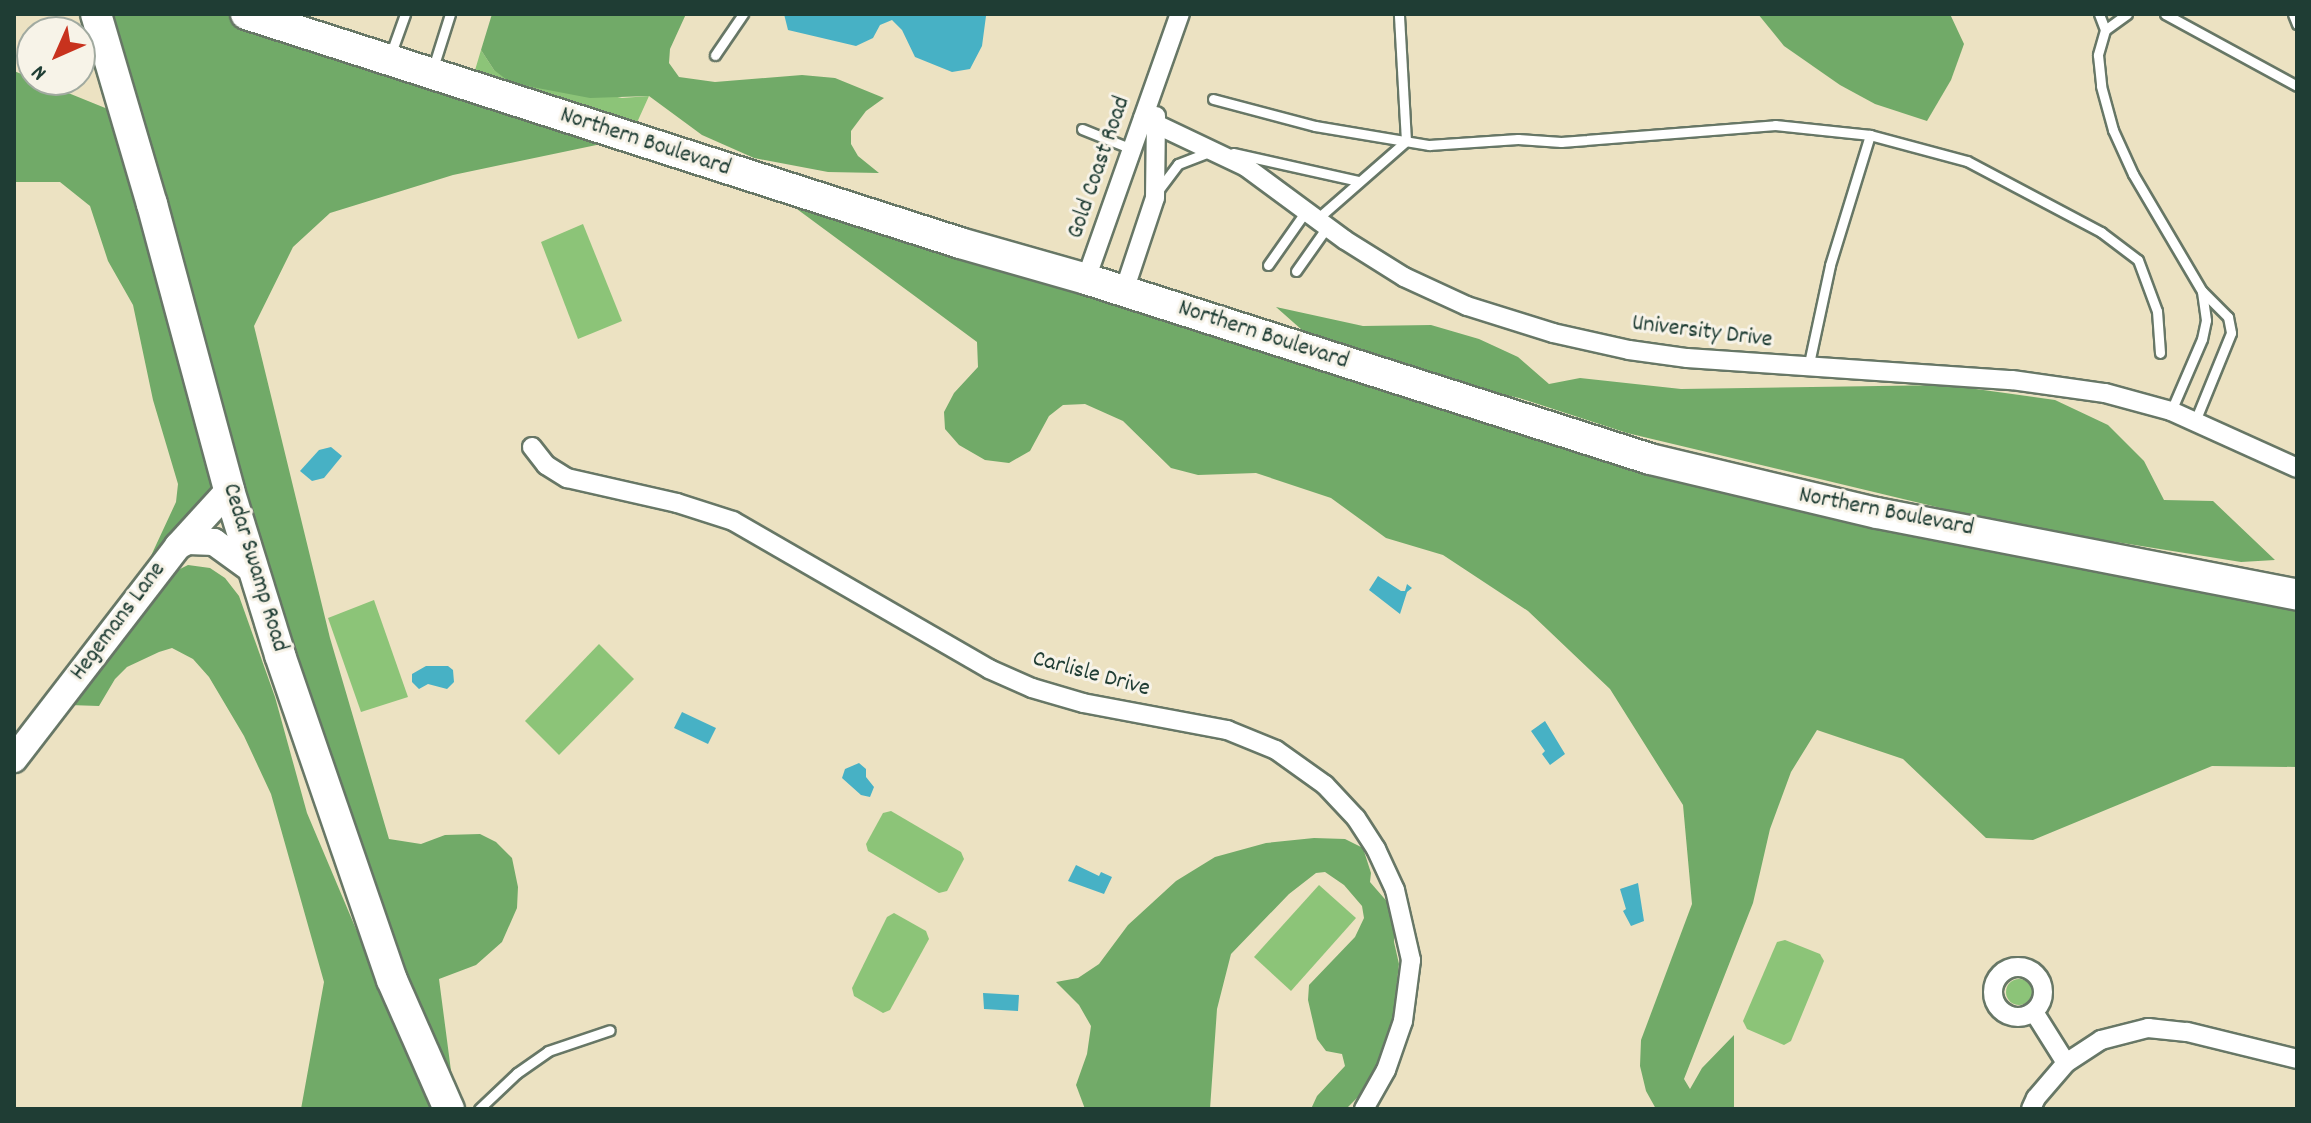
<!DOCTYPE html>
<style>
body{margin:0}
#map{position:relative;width:2311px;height:1123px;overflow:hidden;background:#ece2c2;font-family:Dekko,sans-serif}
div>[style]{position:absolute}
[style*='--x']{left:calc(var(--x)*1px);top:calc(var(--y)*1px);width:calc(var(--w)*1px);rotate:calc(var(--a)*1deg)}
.green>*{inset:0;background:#8cc478}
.round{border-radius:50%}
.forest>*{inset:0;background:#71aa68}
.water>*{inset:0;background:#47b1c5}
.roads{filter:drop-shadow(2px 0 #677766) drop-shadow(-2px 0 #677766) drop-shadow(0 2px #677766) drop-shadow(0 -2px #677766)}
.lane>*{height:9px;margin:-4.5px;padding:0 4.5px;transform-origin:4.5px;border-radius:4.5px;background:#fff}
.street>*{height:18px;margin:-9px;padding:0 9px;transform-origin:9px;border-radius:9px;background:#fff}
.street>.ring{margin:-9px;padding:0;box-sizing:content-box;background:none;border:18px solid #fff;border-radius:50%}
.secondary>*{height:26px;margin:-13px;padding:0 13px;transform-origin:13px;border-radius:13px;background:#fff}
.primary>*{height:30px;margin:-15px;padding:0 15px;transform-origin:15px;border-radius:15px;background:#fff}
span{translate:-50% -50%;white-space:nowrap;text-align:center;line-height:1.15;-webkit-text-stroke:6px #f7f3e8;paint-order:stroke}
.street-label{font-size:24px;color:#1f3d34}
.frame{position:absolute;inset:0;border:16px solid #1f3d34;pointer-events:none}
.north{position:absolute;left:16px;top:16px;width:80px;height:80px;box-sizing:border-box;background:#f7f3e8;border:2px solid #a1aaa0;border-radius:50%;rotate:225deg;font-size:22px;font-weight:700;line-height:32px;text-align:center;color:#1f3d34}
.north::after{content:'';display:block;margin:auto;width:28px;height:36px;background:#c8321e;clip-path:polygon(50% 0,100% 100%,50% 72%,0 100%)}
</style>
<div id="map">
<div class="green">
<i style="clip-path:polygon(481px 50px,494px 70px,622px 98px,649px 96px,630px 138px,470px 87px)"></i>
<i style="clip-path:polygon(583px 224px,622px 321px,578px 339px,541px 242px)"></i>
<i style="clip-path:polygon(374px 600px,408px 697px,361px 712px,328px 618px)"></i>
<i style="clip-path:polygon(599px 644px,634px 679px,559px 755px,525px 721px)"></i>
<i style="clip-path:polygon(891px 811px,961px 852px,964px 859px,947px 891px,939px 893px,868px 851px,866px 844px,883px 813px)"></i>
<i style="clip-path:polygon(1319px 885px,1356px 918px,1291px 991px,1254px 957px)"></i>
<i style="clip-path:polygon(894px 913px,926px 931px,929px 939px,890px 1010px,883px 1013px,854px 996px,852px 988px,887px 917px)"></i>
<i style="clip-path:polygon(1785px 940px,1820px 954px,1824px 961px,1791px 1041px,1784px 1045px,1747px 1029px,1743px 1021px,1777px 942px)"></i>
<i class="round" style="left:2006px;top:979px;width:26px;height:26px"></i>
</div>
<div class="forest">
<i style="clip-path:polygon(96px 14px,246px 14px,630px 138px,453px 175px,330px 213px,293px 247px,254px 326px,330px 638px,389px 839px,421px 844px,445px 835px,480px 834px,496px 842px,512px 858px,518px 887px,517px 908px,502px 942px,476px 965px,439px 979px,456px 1109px,449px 1109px,232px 498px,166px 576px,188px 565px,210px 568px,225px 578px,239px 596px,275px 697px,307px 813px,432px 1109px,301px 1109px,324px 982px,271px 794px,244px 736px,209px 677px,193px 659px,172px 648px,159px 652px,127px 667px,115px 679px,99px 706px,69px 705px,143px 573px,176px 502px,178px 484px,153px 400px,133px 305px,108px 261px,90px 206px,60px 182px,14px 182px,14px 71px,125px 116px)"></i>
<i style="clip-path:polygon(492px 14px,686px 14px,670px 49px,669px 63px,679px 77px,715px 82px,802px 75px,835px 78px,884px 98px,866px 111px,851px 131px,851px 144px,858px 156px,879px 173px,828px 172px,754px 158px,702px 135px,649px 96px,590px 98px,511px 83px,494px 70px,481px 50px)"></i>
<i style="clip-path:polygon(1758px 14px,1950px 14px,1964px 44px,1951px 80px,1927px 121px,1875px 104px,1840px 85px,1784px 46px)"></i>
<i style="clip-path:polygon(755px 178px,1550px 429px,2297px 595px,2297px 767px,2212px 766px,2033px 840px,1986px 838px,1903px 759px,1817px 730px,1791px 772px,1770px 829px,1753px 903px,1684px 1079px,1690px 1089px,1702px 1068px,1734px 1035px,1734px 1109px,1656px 1109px,1646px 1091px,1640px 1066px,1641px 1040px,1692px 904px,1683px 805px,1610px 689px,1528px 611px,1443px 555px,1386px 538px,1331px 498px,1256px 473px,1198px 475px,1171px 468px,1123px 421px,1085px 404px,1063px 405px,1049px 416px,1030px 451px,1009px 463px,985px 460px,959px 445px,945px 429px,944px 412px,954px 393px,978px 367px,977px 342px)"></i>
<i style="clip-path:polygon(1276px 307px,1363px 326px,1431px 325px,1479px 339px,1518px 357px,1549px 384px,1580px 378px,1681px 389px,1947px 385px,2055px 400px,2108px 425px,2144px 461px,2164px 500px,2213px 501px,2275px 560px,2241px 562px,2016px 526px,1627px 433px,1519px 398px,1437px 380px,1350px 353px,1302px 330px)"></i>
<i style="clip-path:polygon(1314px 838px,1345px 839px,1363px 848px,1371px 873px,1370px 882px,1390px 905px,1395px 928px,1394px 942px,1399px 964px,1392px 1026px,1369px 1086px,1346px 1109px,1311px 1109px,1317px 1096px,1345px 1066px,1342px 1054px,1326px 1051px,1317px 1039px,1308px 1000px,1309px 985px,1355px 937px,1364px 918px,1362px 906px,1344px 885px,1325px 872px,1316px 873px,1289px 894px,1231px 954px,1217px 1009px,1210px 1109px,1085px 1109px,1076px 1085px,1087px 1054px,1091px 1026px,1079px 1005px,1056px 982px,1078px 978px,1099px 964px,1128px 925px,1176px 881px,1215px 857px,1266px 843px)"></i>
</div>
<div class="water">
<i style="clip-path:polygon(784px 14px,985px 14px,986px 16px,982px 46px,970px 69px,952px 72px,915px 57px,902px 30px,892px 20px,880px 25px,873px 38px,856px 46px,788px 30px)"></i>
<i style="clip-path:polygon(331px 447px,342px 456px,324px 478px,312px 481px,300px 471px,319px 450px)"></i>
<i style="clip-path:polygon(1378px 576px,1401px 591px,1405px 591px,1407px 584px,1412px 588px,1407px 592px,1400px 614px,1369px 590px)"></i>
<i style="clip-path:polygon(426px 666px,448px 666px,453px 670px,454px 682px,447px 689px,428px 684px,419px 689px,412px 682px,412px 674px)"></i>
<i style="clip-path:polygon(682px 712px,716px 728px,708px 744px,674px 728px)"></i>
<i style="clip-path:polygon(1545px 721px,1565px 754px,1550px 765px,1542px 754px,1545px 751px,1531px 731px)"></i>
<i style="clip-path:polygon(859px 763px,866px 769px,866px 777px,874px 787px,870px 797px,861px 795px,842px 778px,845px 769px)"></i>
<i style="clip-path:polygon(1076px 865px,1099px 876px,1101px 872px,1112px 877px,1104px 894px,1068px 881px)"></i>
<i style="clip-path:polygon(1638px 883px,1644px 921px,1631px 926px,1623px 911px,1626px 909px,1620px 889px)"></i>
<i style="clip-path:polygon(983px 993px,1019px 995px,1018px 1011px,984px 1009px)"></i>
</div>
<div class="roads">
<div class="lane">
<i style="--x:2099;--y:14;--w:17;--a:69"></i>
<i style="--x:2127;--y:14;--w:27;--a:144"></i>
<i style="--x:2105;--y:30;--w:26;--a:106"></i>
<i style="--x:2098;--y:55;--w:31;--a:84"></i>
<i style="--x:2101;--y:86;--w:46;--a:74.7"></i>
<i style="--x:2113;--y:130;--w:48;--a:65.6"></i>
<i style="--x:2133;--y:174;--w:136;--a:59.5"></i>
<i style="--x:2202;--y:291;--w:37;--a:45"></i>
<i style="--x:2228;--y:317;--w:16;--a:79"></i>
<i style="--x:2231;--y:333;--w:95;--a:112.2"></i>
<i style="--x:2165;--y:14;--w:150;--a:28.6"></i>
<i style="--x:2293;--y:14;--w:11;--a:68"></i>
<i style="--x:715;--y:55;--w:50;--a:-55.7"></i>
<i style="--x:390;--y:56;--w:45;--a:-70.3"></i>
<i style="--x:432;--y:71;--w:60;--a:-72.5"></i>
<i style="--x:1213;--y:99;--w:106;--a:14.8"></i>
<i style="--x:1315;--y:126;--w:116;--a:9.5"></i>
<i style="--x:1429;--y:145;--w:89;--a:-3.9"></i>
<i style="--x:1518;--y:139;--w:43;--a:4"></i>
<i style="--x:1561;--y:142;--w:215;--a:-4.5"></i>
<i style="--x:1775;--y:125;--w:96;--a:6"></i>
<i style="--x:1870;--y:135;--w:100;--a:15"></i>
<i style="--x:1967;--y:161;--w:152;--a:27.9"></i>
<i style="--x:2101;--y:232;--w:46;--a:37.1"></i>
<i style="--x:2138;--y:260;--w:54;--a:69.6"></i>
<i style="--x:2157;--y:311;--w:42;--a:85.9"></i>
<i style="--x:1082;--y:129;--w:54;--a:21.8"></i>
<i style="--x:1233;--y:153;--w:128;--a:12.6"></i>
<i style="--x:1160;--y:188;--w:30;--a:-53"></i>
<i style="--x:1178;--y:164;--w:34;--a:-21"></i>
<i style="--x:1317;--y:219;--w:118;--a:-41.2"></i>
<i style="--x:1406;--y:141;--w:127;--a:-93.2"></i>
<i style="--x:1268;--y:265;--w:66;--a:-54.9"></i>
<i style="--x:1296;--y:271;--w:54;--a:-54.8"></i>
<i style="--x:1808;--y:368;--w:105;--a:-77.9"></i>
<i style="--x:1830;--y:265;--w:136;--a:-72.9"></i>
<i style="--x:2171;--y:411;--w:78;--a:-66.7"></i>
<i style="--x:2202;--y:339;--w:19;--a:-78"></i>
<i style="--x:2206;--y:320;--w:29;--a:-98"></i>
<i style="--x:479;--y:1109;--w:52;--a:-43.5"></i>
<i style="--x:517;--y:1073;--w:38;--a:-35"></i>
<i style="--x:548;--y:1051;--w:65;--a:-18.7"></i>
</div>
<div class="street">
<i style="--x:1143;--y:118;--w:114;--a:25.4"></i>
<i style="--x:1246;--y:167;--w:123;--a:36.4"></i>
<i style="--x:1345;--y:240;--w:70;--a:32.1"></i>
<i style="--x:1404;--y:277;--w:69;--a:24.7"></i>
<i style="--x:1467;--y:306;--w:90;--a:17.4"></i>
<i style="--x:1553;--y:333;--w:78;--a:12.6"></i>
<i style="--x:1629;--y:350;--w:59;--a:7.9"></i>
<i style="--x:1687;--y:358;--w:326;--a:3.9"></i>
<i style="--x:2012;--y:380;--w:94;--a:8"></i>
<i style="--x:2105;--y:393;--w:68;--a:15.3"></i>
<i style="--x:2171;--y:411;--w:138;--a:24.3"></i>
<i style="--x:1086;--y:279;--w:281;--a:-70.5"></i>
<i style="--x:1124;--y:291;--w:98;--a:-71.6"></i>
<i style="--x:1155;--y:198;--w:82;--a:-89.3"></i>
<i style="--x:532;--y:447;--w:23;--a:52"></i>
<i style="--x:546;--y:465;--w:25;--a:32"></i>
<i style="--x:567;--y:478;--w:113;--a:12.8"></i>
<i style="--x:677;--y:503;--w:59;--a:17.8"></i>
<i style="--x:733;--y:521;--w:296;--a:30"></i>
<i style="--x:989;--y:669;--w:47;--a:23.8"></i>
<i style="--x:1032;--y:688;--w:53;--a:16.4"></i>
<i style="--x:1083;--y:703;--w:147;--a:10.6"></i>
<i style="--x:1227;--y:730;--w:53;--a:22.2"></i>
<i style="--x:1276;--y:750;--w:60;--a:35.5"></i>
<i style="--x:1325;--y:785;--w:45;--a:46.8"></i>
<i style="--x:1356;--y:818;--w:37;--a:57"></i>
<i style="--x:1376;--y:849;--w:45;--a:65.1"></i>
<i style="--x:1395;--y:890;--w:72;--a:77.1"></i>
<i style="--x:1411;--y:960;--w:62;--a:97.5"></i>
<i style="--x:1403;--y:1021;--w:52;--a:109.1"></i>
<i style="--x:1386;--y:1070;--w:45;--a:119.4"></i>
<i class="ring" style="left:1993px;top:967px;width:32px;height:32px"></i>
<i style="--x:2034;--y:1012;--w:60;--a:57.9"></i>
<i style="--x:2031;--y:1109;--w:12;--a:-66"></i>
<i style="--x:2036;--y:1098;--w:46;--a:-49.4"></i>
<i style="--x:2066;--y:1063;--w:42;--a:-33.3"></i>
<i style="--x:2101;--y:1040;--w:49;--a:-14.3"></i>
<i style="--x:2148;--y:1028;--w:39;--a:6"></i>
<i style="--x:2187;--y:1032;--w:113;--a:13.8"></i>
</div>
<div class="secondary">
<i style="--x:178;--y:546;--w:11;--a:-27"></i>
<i style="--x:188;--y:541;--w:26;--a:2"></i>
<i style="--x:214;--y:542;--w:49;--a:35.9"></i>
<i style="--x:14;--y:759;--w:269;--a:-52.4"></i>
<i style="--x:178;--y:546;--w:76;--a:-47.7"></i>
</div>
<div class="primary">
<i style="--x:96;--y:14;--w:198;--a:73.6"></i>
<i style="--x:152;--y:204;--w:296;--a:74.9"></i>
<i style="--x:229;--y:490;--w:173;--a:72.8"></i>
<i style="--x:280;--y:655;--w:344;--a:71"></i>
<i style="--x:392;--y:980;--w:141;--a:66.2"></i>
<i style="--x:246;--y:14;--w:750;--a:17.78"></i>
<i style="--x:960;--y:243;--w:131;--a:15.9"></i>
<i style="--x:1086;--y:279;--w:592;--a:17.7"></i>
<i style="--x:1650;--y:459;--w:233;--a:13.4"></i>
<i style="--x:1877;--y:513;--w:428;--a:11"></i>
</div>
</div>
<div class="street-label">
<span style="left:645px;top:143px;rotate:18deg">Northern Boulevard</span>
<span style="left:1100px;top:168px;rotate:-71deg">Gold Coast Road</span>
<span style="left:1702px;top:333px;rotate:7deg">University Drive</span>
<span style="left:1263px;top:336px;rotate:18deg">Northern Boulevard</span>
<span style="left:1886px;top:513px;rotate:11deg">Northern Boulevard</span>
<span style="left:254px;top:568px;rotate:73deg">Cedar Swamp Road</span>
<span style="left:119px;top:622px;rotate:-53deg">Hegemans Lane</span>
<span style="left:1091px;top:675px;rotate:15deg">Carlisle Drive</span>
</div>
<div class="frame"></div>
<div class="north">N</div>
</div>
